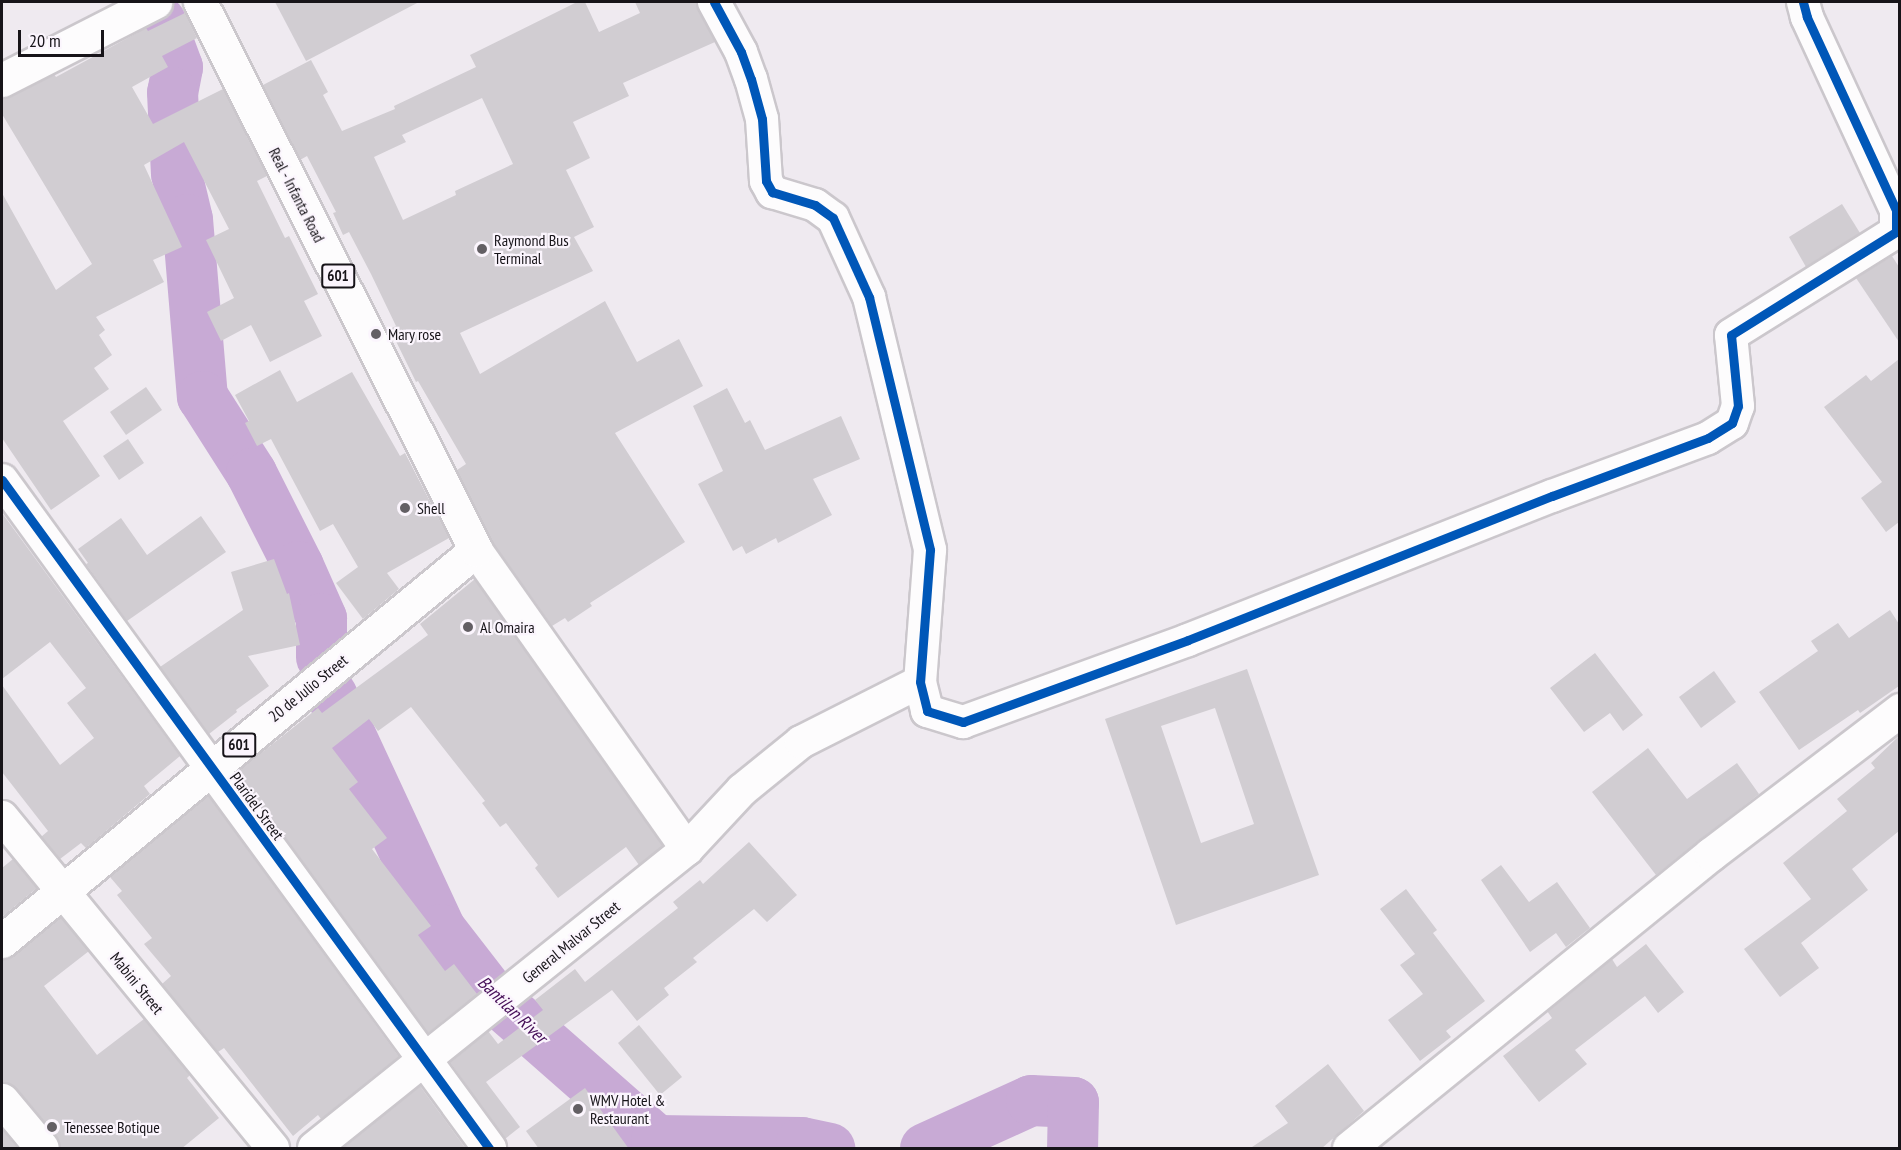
<!DOCTYPE html>
<style>
body{margin:0}
#map{position:relative;width:1901px;height:1150px;overflow:hidden;background:#efeaf0;font-family:"PT Sans Narrow",sans-serif}
div>[style]{position:absolute}
[style*='--x']{left:calc(var(--x)*1px);top:calc(var(--y)*1px);width:calc(var(--w)*1px);rotate:calc(var(--a)*1deg)}
.river>*{height:51px;margin:-25.5px;padding:0 25.5px;transform-origin:25.5px;border-radius:25.5px;background:#c8aad5}
.building>*{inset:0;background:#d1cdd2}
.roads{filter:drop-shadow(2px 0 #cbc7cc) drop-shadow(-2px 0 #cbc7cc) drop-shadow(0 2px #cbc7cc) drop-shadow(0 -2px #cbc7cc)}
.minor>*{height:32px;margin:-16px;padding:0 16px;transform-origin:16px;border-radius:16px;background:#fdfcfd}
.tertiary>*{height:33px;margin:-16.5px;padding:0 16.5px;transform-origin:16.5px;border-radius:16.5px;background:#fdfcfd}
.primary>*{height:33px;margin:-16.5px;padding:0 16.5px;transform-origin:16.5px;border-radius:16.5px;background:#fdfcfd}
.cycleway>*{height:9px;margin:-4.5px;padding:0 4.5px;transform-origin:4.5px;border-radius:4.5px;background:#0057b8}
.dots>*{width:16px;height:16px;translate:-50% -50%;box-sizing:border-box;border:3px solid #fbf5fd;border-radius:50%}
span{translate:-50% -50%;white-space:nowrap;text-align:center;line-height:1.15;-webkit-text-stroke:4.5px #fbf5fd;paint-order:stroke}
.shield-label span{padding:2px 4px;background:#fbf5fd;border:2px solid;border-radius:4px;-webkit-text-stroke-width:0}
.shield-label{font-size:15px;color:#171419;font-weight:700}
.street-label{font-size:16px;color:#171419}
.poi-label{font-size:16px;color:#171419}
.left{translate:0 -50%;text-align:left}
.water-label{font-size:18px;color:#450e57;font-style:italic}
.frame{position:absolute;inset:0;border:3px solid #171419;pointer-events:none}
.scale{position:absolute;left:18px;top:30px;width:86px;height:27px;box-sizing:border-box;border:3px solid #171419;border-top:0;padding-left:8px;font-size:18px;line-height:21px;white-space:nowrap;color:#171419;-webkit-text-stroke:4px #fbf5fd;paint-order:stroke}
</style>
<div id="map">
<div class="river">
<i style="--x:160;--y:21;--w:49;--a:69.7"></i>
<i style="--x:177;--y:67;--w:25;--a:101"></i>
<i style="--x:172;--y:92;--w:81;--a:87.2"></i>
<i style="--x:176;--y:173;--w:47;--a:76.6"></i>
<i style="--x:187;--y:219;--w:178;--a:85.2"></i>
<i style="--x:202;--y:396;--w:91;--a:57.5"></i>
<i style="--x:251;--y:473;--w:104;--a:63.2"></i>
<i style="--x:298;--y:566;--w:57;--a:66.1"></i>
<i style="--x:321;--y:618;--w:39;--a:90"></i>
<i style="--x:331;--y:694;--w:259;--a:65.1"></i>
<i style="--x:440;--y:929;--w:85;--a:52.2"></i>
<i style="--x:492;--y:996;--w:218;--a:41.3"></i>
<i style="--x:656;--y:1140;--w:145;--a:0.8"></i>
<i style="--x:801;--y:1142;--w:29;--a:12"></i>
<i style="--x:925;--y:1148;--w:116;--a:-24.4"></i>
<i style="--x:1031;--y:1100;--w:42;--a:2.7"></i>
<i style="--x:1073;--y:1102;--w:46;--a:91.2"></i>
</div>
<div class="building">
<i style="clip-path:polygon(275px 2px,419px 2px,306px 61px)"></i>
<i style="clip-path:polygon(evenodd,577px 2px,585px 2px,599px 32px,640px 13px,635px 2px,696px 2px,715px 42px,623px 83px,629px 96px,573px 122px,590px 158px,566px 170px,594px 227px,574px 237px,593px 271px,460px 333px,480px 374px,605px 301px,637px 362px,679px 339px,703px 386px,615px 433px,685px 542px,590px 603px,592px 606px,568px 622px,565px 618px,552px 626px,493px 543px,457px 470px,466px 464px,418px 381px,416px 382px,390px 329px,396px 326px,371px 274px,349px 232px,343px 235px,333px 213px,336px 212px,307px 156px,300px 160px,263px 85px,311px 60px,328px 92px,323px 95px,342px 131px,395px 109px,394px 106px,476px 67px,470px 55px,577px 2px,482px 98px,513px 164px,455px 191px,456px 195px,403px 220px,374px 157px,406px 142px,402px 135px,482px 98px)"></i>
<i style="clip-path:polygon(185px 13px,197px 38px,162px 56px,168px 67px,132px 87px,153px 124px,223px 89px,267px 176px,257px 181px,285px 238px,289px 236px,318px 294px,304px 301px,322px 336px,270px 362px,251px 325px,221px 341px,207px 312px,234px 298px,206px 240px,229px 229px,184px 142px,144px 165px,182px 247px,153px 260px,164px 282px,96px 317px,105px 330px,99px 335px,112px 355px,94px 368px,109px 389px,63px 421px,100px 476px,51px 510px,2px 438px,2px 193px,56px 290px,92px 264px,2px 114px,2px 99px,54px 74px,56px 77px,146px 28px,148px 31px)"></i>
<i style="clip-path:polygon(1842px 204px,1860px 233px,1806px 267px,1789px 237px)"></i>
<i style="clip-path:polygon(1892px 256px,1899px 267px,1899px 342px,1856px 278px)"></i>
<i style="clip-path:polygon(1899px 359px,1899px 522px,1886px 532px,1861px 498px,1882px 482px,1824px 407px,1866px 375px,1871px 381px)"></i>
<i style="clip-path:polygon(280px 370px,297px 402px,352px 372px,400px 456px,405px 453px,449px 538px,387px 573px,399px 589px,363px 619px,336px 583px,358px 567px,333px 524px,320px 531px,271px 439px,257px 446px,245px 423px,249px 421px,235px 395px)"></i>
<i style="clip-path:polygon(146px 387px,162px 410px,126px 435px,110px 412px)"></i>
<i style="clip-path:polygon(727px 388px,745px 423px,750px 420px,765px 450px,841px 416px,860px 459px,813px 479px,832px 515px,778px 543px,776px 538px,746px 554px,742px 546px,733px 551px,698px 484px,723px 471px,693px 406px)"></i>
<i style="clip-path:polygon(128px 439px,144px 463px,119px 480px,103px 456px)"></i>
<i style="clip-path:polygon(2px 513px,180px 756px,144px 786px,150px 794px,86px 848px,81px 843px,60px 859px,41px 837px,48px 831px,2px 772px,2px 685px,60px 765px,94px 738px,67px 703px,86px 688px,50px 642px,2px 679px)"></i>
<i style="clip-path:polygon(201px 516px,226px 552px,127px 621px,86px 564px,88px 563px,78px 549px,121px 518px,147px 555px)"></i>
<i style="clip-path:polygon(274px 559px,287px 594px,289px 593px,300px 645px,248px 656px,269px 686px,236px 710px,237px 712px,209px 734px,160px 667px,243px 610px,231px 572px)"></i>
<i style="clip-path:polygon(475px 579px,663px 846px,639px 865px,626px 847px,558px 898px,535px 868px,538px 865px,506px 823px,500px 827px,482px 803px,485px 801px,411px 707px,378px 731px,369px 719px,332px 748px,358px 782px,349px 789px,387px 838px,372px 849px,431px 926px,418px 935px,445px 971px,454px 964px,477px 994px,428px 1033px,237px 772px,318px 708px,322px 713px,428px 635px,420px 624px)"></i>
<i style="clip-path:polygon(1890px 610px,1899px 624px,1899px 686px,1860px 713px,1858px 710px,1799px 750px,1759px 692px,1818px 651px,1811px 641px,1838px 623px,1849px 638px)"></i>
<i style="clip-path:polygon(1595px 653px,1643px 715px,1623px 731px,1610px 713px,1584px 732px,1550px 688px)"></i>
<i style="clip-path:polygon(evenodd,1247px 669px,1319px 875px,1176px 925px,1105px 719px,1247px 669px,1215px 708px,1254px 824px,1201px 843px,1161px 726px,1215px 708px)"></i>
<i style="clip-path:polygon(1714px 671px,1736px 702px,1701px 728px,1679px 697px)"></i>
<i style="clip-path:polygon(1899px 736px,1899px 831px,1852px 869px,1868px 890px,1801px 943px,1819px 968px,1780px 997px,1744px 949px,1811px 899px,1783px 863px,1847px 811px,1837px 799px,1875px 768px,1871px 763px)"></i>
<i style="clip-path:polygon(1648px 748px,1687px 799px,1737px 763px,1759px 794px,1656px 875px,1592px 792px)"></i>
<i style="clip-path:polygon(208px 795px,399px 1057px,321px 1119px,318px 1115px,293px 1136px,224px 1048px,218px 1052px,162px 984px,171px 976px,144px 944px,152px 938px,117px 895px,122px 891px,110px 877px)"></i>
<i style="clip-path:polygon(749px 842px,797px 895px,767px 922px,754px 909px,693px 958px,697px 962px,664px 988px,669px 995px,637px 1021px,612px 990px,486px 1082px,520px 1127px,505px 1139px,450px 1062px,488px 1031px,498px 1044px,543px 1010px,535px 1000px,575px 969px,585px 982px,678px 908px,673px 902px,700px 880px,703px 884px)"></i>
<i style="clip-path:polygon(13px 859px,37px 888px,2px 917px,2px 868px)"></i>
<i style="clip-path:polygon(1501px 865px,1529px 902px,1557px 882px,1590px 928px,1566px 947px,1556px 933px,1530px 952px,1481px 880px)"></i>
<i style="clip-path:polygon(1406px 889px,1437px 930px,1433px 933px,1485px 1001px,1446px 1031px,1451px 1037px,1420px 1061px,1388px 1020px,1423px 994px,1400px 965px,1415px 954px,1380px 909px)"></i>
<i style="clip-path:polygon(61px 917px,89px 951px,44px 986px,97px 1055px,144px 1019px,190px 1075px,187px 1078px,219px 1118px,181px 1149px,60px 1149px,56px 1136px,16px 1088px,2px 1082px,2px 959px,14px 955px)"></i>
<i style="clip-path:polygon(1646px 944px,1684px 992px,1658px 1013px,1645px 996px,1575px 1050px,1587px 1064px,1539px 1102px,1503px 1056px,1552px 1018px,1547px 1011px,1612px 959px,1617px 967px)"></i>
<i style="clip-path:polygon(639px 1025px,682px 1077px,660px 1095px,618px 1043px)"></i>
<i style="clip-path:polygon(1328px 1064px,1364px 1111px,1321px 1149px,1249px 1149px,1288px 1123px,1275px 1106px)"></i>
<i style="clip-path:polygon(420px 1086px,466px 1149px,344px 1149px,343px 1148px)"></i>
<i style="clip-path:polygon(585px 1088px,629px 1149px,539px 1149px,526px 1131px)"></i>
<i style="clip-path:polygon(2px 1129px,18px 1149px,2px 1149px)"></i>
</div>
<div class="roads">
<div class="minor">
<i style="--x:714;--y:2;--w:57;--a:61.6"></i>
<i style="--x:741;--y:52;--w:29;--a:70"></i>
<i style="--x:751;--y:79;--w:41;--a:74.6"></i>
<i style="--x:762;--y:119;--w:62;--a:86.3"></i>
<i style="--x:766;--y:181;--w:13;--a:61"></i>
<i style="--x:772;--y:192;--w:45;--a:16.8"></i>
<i style="--x:815;--y:205;--w:22;--a:36"></i>
<i style="--x:833;--y:218;--w:87;--a:65.5"></i>
<i style="--x:869;--y:297;--w:260;--a:76.4"></i>
<i style="--x:930;--y:550;--w:132;--a:94.3"></i>
<i style="--x:920;--y:682;--w:30;--a:76"></i>
<i style="--x:927;--y:711;--w:38;--a:17"></i>
<i style="--x:963;--y:722;--w:239;--a:-20"></i>
<i style="--x:1188;--y:640;--w:391;--a:-21.6"></i>
<i style="--x:1552;--y:496;--w:166;--a:-20.4"></i>
<i style="--x:1708;--y:438;--w:28;--a:-32"></i>
<i style="--x:1732;--y:423;--w:18;--a:-71"></i>
<i style="--x:1738;--y:406;--w:71;--a:-95.6"></i>
<i style="--x:1731;--y:335;--w:195;--a:-32"></i>
<i style="--x:1896;--y:232;--w:22;--a:-90"></i>
<i style="--x:1896;--y:210;--w:213;--a:-114.8"></i>
<i style="--x:1807;--y:17;--w:16;--a:-105"></i>
<i style="--x:2;--y:480;--w:356;--a:54"></i>
<i style="--x:476;--y:550;--w:366;--a:54.8"></i>
<i style="--x:2;--y:817;--w:428;--a:50.7"></i>
<i style="--x:314;--y:1148;--w:478;--a:-38.7"></i>
<i style="--x:687;--y:849;--w:81;--a:-47"></i>
<i style="--x:742;--y:790;--w:76;--a:-39.1"></i>
<i style="--x:801;--y:742;--w:133;--a:-26.8"></i>
</div>
<div class="tertiary">
<i style="--x:2;--y:80;--w:172;--a:-27"></i>
<i style="--x:211;--y:768;--w:471;--a:53.8"></i>
<i style="--x:2;--y:1100;--w:62;--a:50.2"></i>
<i style="--x:1349;--y:1148;--w:466;--a:-39.1"></i>
<i style="--x:1711;--y:854;--w:238;--a:-37.3"></i>
</div>
<div class="primary">
<i style="--x:2;--y:941;--w:614;--a:-39.52"></i>
<i style="--x:476;--y:550;--w:614;--a:-116.73"></i>
</div>
</div>
<div class="cycleway">
<i style="--x:714;--y:2;--w:57;--a:61.6"></i>
<i style="--x:741;--y:52;--w:29;--a:70"></i>
<i style="--x:751;--y:79;--w:41;--a:74.6"></i>
<i style="--x:762;--y:119;--w:62;--a:86.3"></i>
<i style="--x:766;--y:181;--w:13;--a:61"></i>
<i style="--x:772;--y:192;--w:45;--a:16.8"></i>
<i style="--x:815;--y:205;--w:22;--a:36"></i>
<i style="--x:833;--y:218;--w:87;--a:65.5"></i>
<i style="--x:869;--y:297;--w:260;--a:76.4"></i>
<i style="--x:930;--y:550;--w:132;--a:94.3"></i>
<i style="--x:920;--y:682;--w:30;--a:76"></i>
<i style="--x:927;--y:711;--w:38;--a:17"></i>
<i style="--x:963;--y:722;--w:239;--a:-20"></i>
<i style="--x:1188;--y:640;--w:391;--a:-21.6"></i>
<i style="--x:1552;--y:496;--w:166;--a:-20.4"></i>
<i style="--x:1708;--y:438;--w:28;--a:-32"></i>
<i style="--x:1732;--y:423;--w:18;--a:-71"></i>
<i style="--x:1738;--y:406;--w:71;--a:-95.6"></i>
<i style="--x:1731;--y:335;--w:195;--a:-32"></i>
<i style="--x:1896;--y:232;--w:22;--a:-90"></i>
<i style="--x:1896;--y:210;--w:213;--a:-114.8"></i>
<i style="--x:1807;--y:17;--w:16;--a:-105"></i>
<i style="--x:2;--y:480;--w:827;--a:53.91"></i>
</div>
<div class="dots">
<i style="left:482px;top:249px;background:#635f64"></i>
<i style="left:376px;top:334px;background:#635f64"></i>
<i style="left:405px;top:508px;background:#635f64"></i>
<i style="left:468px;top:627px;background:#635f64"></i>
<i style="left:578px;top:1109px;background:#635f64"></i>
<i style="left:52px;top:1127px;background:#635f64"></i>
</div>
<div class="shield-label">
<span style="left:338px;top:276px">601</span>
<span style="left:239px;top:745px">601</span>
</div>
<div class="street-label">
<span style="left:297px;top:195px;rotate:63deg">Real - Infanta Road</span>
<span style="left:308px;top:688px;rotate:-39deg">20 de Julio Street</span>
<span style="left:257px;top:806px;rotate:54deg">Plaridel Street</span>
<span style="left:571px;top:942px;rotate:-39deg">General Malvar Street</span>
<span style="left:137px;top:983px;rotate:51deg">Mabini Street</span>
</div>
<div class="poi-label">
<span class="left" style="left:494px;top:249px">Raymond Bus<br>Terminal</span>
<span class="left" style="left:388px;top:334px">Mary rose</span>
<span class="left" style="left:417px;top:508px">Shell</span>
<span class="left" style="left:480px;top:627px">Al Omaira</span>
<span class="left" style="left:590px;top:1109px">WMV Hotel &amp;<br>Restaurant</span>
<span class="left" style="left:64px;top:1127px">Tenessee Botique</span>
</div>
<div class="water-label">
<span style="left:512px;top:1010px;rotate:44deg">Bantilan River</span>
</div>
<div class="frame"></div>
<div class="scale">20 m</div>
</div>
